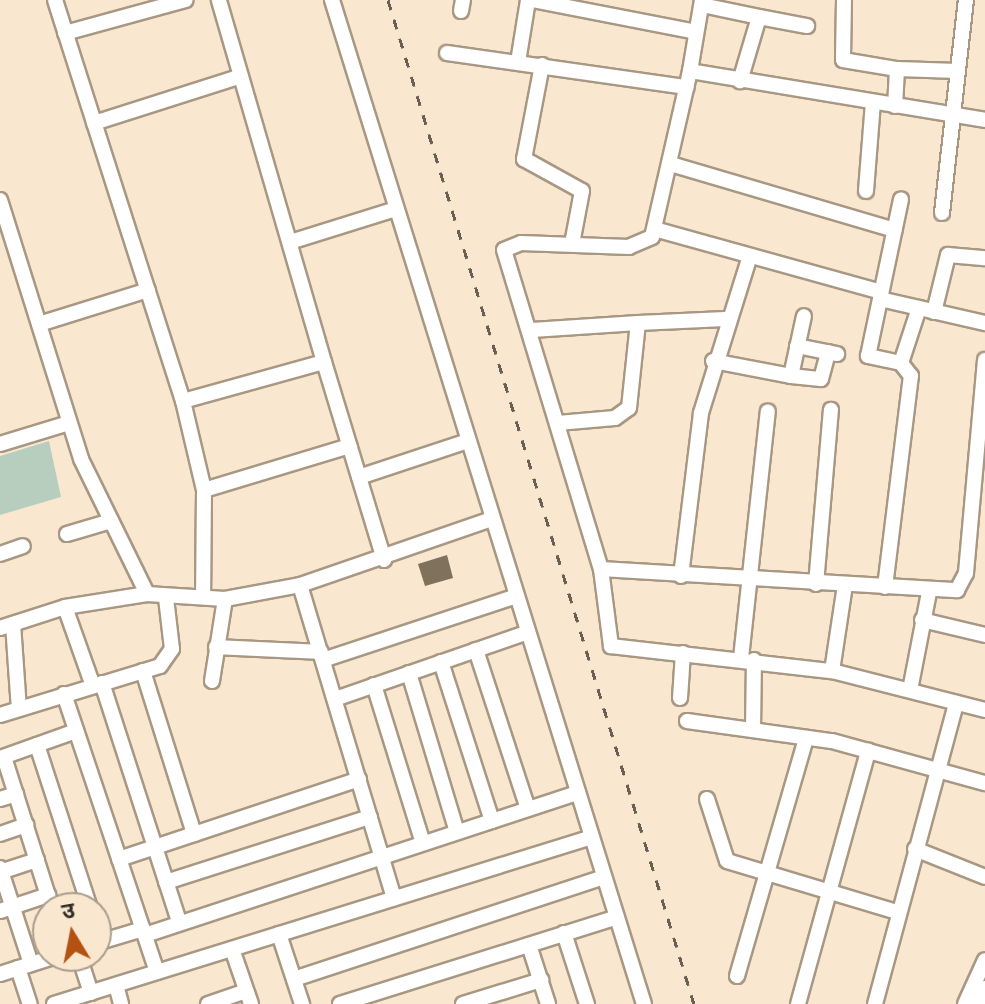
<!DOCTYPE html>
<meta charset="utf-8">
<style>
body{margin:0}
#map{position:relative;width:985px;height:1004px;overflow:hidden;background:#f9e7d0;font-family:"Golos Text","Noto Sans Devanagari",sans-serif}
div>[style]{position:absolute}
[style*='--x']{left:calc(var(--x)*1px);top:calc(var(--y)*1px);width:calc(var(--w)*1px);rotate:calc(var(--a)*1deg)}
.green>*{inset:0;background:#b7cebf}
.building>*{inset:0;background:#80715c}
.roads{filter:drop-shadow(2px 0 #a89883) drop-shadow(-2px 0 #a89883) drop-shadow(0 2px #a89883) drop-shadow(0 -2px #a89883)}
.minor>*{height:14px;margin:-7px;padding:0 7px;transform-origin:7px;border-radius:7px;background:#fff}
.primary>*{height:22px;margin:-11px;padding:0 11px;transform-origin:11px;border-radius:11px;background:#fff}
.rail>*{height:3px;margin-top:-1.5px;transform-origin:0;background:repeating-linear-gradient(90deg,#695f53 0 10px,transparent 0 20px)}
span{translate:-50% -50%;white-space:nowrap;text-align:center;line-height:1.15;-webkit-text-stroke:8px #f9e7d0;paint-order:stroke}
.north{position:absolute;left:32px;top:892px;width:80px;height:80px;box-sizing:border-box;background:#f9e7d0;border:2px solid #aa9d8c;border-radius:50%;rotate:350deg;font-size:22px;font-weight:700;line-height:32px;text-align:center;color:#342d25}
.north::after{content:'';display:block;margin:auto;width:28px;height:36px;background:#b45213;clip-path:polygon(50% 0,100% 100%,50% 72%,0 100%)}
</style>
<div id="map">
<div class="green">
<i style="clip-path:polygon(49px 441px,61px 497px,0 515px,0 456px)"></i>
</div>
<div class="building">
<i style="clip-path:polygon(447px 555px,453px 578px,425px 586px,418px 564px)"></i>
</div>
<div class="roads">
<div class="minor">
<i style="--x:55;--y:0;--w:421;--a:72.3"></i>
<i style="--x:183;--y:401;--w:146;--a:-15.5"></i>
<i style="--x:324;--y:362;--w:377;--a:-106.2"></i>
<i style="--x:332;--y:0;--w:1051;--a:72.74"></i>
<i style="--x:532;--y:0;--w:167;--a:11"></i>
<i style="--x:702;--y:0;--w:72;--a:99.6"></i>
<i style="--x:690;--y:71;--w:299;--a:9.4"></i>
<i style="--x:844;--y:0;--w:60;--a:91"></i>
<i style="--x:843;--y:60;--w:55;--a:9.5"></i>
<i style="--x:897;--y:69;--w:37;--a:93"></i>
<i style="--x:702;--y:5;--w:58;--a:11.9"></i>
<i style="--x:759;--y:17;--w:67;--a:106.5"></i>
<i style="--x:461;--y:11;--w:11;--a:-80"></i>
<i style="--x:759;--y:17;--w:49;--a:10.6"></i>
<i style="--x:65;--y:33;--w:125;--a:-15.3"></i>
<i style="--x:447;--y:53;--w:242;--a:8.1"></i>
<i style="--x:518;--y:62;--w:63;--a:-80.8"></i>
<i style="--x:542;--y:65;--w:96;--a:100.8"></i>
<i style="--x:524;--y:159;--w:66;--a:28.9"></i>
<i style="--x:582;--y:191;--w:54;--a:100.7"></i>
<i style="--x:897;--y:69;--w:61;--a:1.9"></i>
<i style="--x:690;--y:71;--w:170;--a:102.9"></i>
<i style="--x:652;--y:237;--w:25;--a:157"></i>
<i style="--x:629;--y:247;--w:108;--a:-177.9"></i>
<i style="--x:521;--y:243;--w:18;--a:158"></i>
<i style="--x:504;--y:250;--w:333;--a:73.1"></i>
<i style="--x:601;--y:569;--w:78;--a:82.6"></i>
<i style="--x:611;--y:646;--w:222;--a:6.5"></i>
<i style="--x:832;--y:671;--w:158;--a:14.3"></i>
<i style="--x:94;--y:123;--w:154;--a:-17.7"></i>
<i style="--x:674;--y:165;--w:230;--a:16.4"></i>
<i style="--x:866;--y:191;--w:88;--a:-85.5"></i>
<i style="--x:0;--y:200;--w:271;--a:72.6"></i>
<i style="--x:81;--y:459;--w:150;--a:63.9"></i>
<i style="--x:147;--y:594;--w:78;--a:3.7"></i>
<i style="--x:225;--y:599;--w:76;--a:-10.6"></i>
<i style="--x:300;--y:585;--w:203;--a:-19"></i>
<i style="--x:942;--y:213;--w:214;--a:-83.6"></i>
<i style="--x:658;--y:230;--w:231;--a:15.5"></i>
<i style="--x:290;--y:242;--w:111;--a:-17.3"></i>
<i style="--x:880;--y:299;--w:108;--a:12.9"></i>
<i style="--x:934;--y:312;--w:59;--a:-76.2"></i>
<i style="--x:948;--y:255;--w:37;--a:5"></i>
<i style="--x:39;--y:324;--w:114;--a:-17.3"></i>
<i style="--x:532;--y:330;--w:106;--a:-3.8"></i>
<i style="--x:797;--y:346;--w:41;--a:11.3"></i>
<i style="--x:713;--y:361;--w:79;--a:10.9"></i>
<i style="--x:791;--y:376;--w:61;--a:-77.8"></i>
<i style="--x:324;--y:362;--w:207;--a:73.1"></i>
<i style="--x:901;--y:363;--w:58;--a:-71.9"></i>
<i style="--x:791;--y:376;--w:30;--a:6"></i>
<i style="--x:821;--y:379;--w:28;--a:-75"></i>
<i style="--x:183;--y:401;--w:91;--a:76.7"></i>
<i style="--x:204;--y:490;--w:107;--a:90.5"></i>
<i style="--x:558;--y:423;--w:57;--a:-5"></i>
<i style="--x:615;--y:418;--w:17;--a:-36"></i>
<i style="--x:629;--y:408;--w:85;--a:-84"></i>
<i style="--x:638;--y:323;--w:87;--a:-2.6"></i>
<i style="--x:0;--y:444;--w:72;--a:-16.9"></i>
<i style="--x:359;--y:477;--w:115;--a:-18.3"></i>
<i style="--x:204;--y:490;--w:152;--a:-16.8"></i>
<i style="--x:67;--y:534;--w:46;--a:-16.5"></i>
<i style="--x:0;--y:554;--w:24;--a:-19"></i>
<i style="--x:601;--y:569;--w:357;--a:3.4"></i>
<i style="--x:957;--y:590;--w:19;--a:-62"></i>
<i style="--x:966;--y:573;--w:214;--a:-84.9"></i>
<i style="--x:681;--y:576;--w:164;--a:-83"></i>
<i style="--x:701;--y:413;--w:164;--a:-72.7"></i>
<i style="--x:816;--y:584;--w:175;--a:-85.1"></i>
<i style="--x:300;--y:585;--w:327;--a:73.3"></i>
<i style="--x:885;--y:587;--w:213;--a:-83"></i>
<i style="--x:911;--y:376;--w:16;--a:-128"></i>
<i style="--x:901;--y:363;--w:34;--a:-168"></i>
<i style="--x:868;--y:356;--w:160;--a:-78.1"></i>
<i style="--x:65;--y:607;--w:84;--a:70.5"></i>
<i style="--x:922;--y:620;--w:65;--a:13.4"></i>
<i style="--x:13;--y:624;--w:85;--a:86"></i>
<i style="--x:0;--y:628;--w:68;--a:-17.9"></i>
<i style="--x:65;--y:607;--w:83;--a:-9"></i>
<i style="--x:216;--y:647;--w:105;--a:2.7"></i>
<i style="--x:476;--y:650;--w:167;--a:71.9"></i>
<i style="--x:741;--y:658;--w:248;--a:-83.8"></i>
<i style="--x:323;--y:660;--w:203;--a:-18.3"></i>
<i style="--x:441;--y:662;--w:167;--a:72.2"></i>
<i style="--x:143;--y:671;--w:171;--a:72.6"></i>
<i style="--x:832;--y:671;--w:87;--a:-81.4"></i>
<i style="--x:409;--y:673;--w:166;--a:73.2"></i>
<i style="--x:212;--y:681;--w:83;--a:-81"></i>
<i style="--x:102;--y:683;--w:251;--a:72.1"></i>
<i style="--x:374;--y:685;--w:165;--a:72.8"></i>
<i style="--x:910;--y:690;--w:100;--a:-79"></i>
<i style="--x:64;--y:694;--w:293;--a:71.5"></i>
<i style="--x:680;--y:698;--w:45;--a:-86.2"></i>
<i style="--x:335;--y:699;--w:204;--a:-19.1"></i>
<i style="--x:0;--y:715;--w:167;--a:-17"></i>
<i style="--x:160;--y:666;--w:21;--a:-55"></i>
<i style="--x:172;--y:649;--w:51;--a:-96.7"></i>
<i style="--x:687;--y:721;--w:146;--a:7.9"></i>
<i style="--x:832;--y:741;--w:159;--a:15.4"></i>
<i style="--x:753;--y:730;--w:70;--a:-89.2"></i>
<i style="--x:37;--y:745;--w:171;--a:72"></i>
<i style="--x:4;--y:757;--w:158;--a:72.4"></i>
<i style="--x:0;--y:758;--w:81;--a:-19.6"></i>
<i style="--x:0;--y:799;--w:17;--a:-17"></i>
<i style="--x:707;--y:799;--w:65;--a:72.1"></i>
<i style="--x:727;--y:861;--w:177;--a:16.7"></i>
<i style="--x:0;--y:834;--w:28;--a:-19"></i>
<i style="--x:915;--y:849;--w:75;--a:21.8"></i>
<i style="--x:119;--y:859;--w:253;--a:-18.4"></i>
<i style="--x:0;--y:868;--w:101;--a:72.1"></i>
<i style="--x:0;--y:872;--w:39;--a:-18"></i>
<i style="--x:166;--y:882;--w:214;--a:-17.7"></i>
<i style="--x:0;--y:911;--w:51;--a:-18.4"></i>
<i style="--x:564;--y:933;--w:75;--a:72.1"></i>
<i style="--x:279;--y:934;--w:74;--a:71.8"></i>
<i style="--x:145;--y:935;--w:456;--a:-18.2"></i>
<i style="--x:96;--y:943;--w:49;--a:-16.6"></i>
<i style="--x:529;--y:945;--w:62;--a:72.1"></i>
<i style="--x:232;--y:949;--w:58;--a:70.9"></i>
<i style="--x:79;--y:956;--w:39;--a:72"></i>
<i style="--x:18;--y:968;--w:38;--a:72"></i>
<i style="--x:0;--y:974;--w:59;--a:-17.8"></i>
<i style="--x:737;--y:976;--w:248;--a:-73.8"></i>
<i style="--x:294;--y:979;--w:326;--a:-18.2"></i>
<i style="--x:116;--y:985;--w:20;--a:75"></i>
<i style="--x:54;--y:1004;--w:563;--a:-17.24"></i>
<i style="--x:208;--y:1004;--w:40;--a:-18.9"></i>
<i style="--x:340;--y:1004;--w:290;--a:-17.4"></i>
<i style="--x:463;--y:1004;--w:82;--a:-17.1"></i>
<i style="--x:798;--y:1004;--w:263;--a:-74.5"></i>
<i style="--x:875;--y:1004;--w:312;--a:-74.9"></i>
<i style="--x:965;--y:1004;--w:48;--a:-65.6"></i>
</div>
<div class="primary">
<i style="--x:980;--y:1004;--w:13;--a:-67"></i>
</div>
</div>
<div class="rail">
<i style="--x:388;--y:0;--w:1050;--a:73.05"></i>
</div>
<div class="north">उ</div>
</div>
